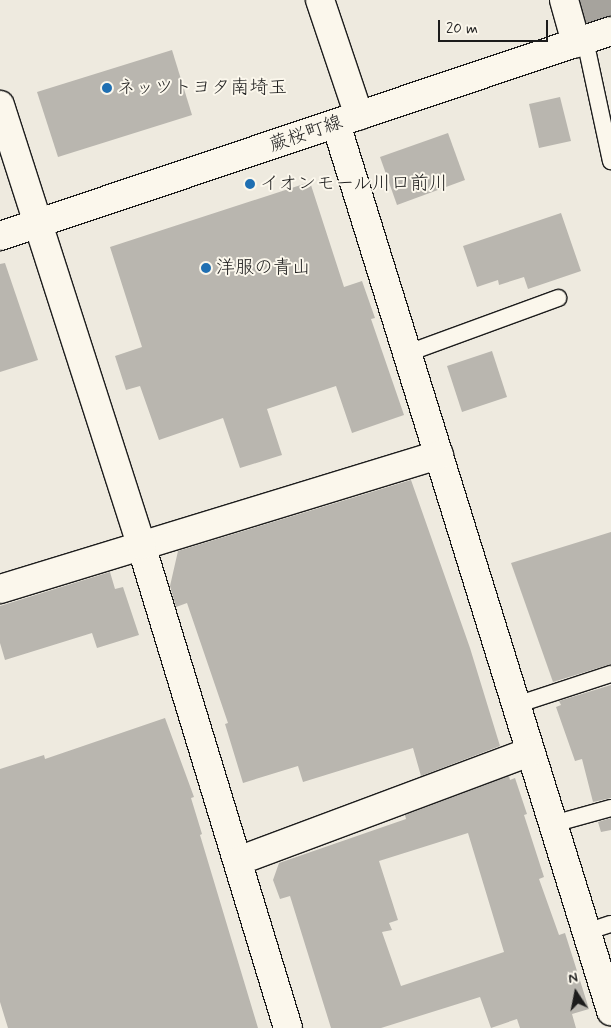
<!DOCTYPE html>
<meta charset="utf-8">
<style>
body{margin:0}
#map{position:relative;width:611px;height:1028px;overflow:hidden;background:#eeeadf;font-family:Mynerve,"Klee One",sans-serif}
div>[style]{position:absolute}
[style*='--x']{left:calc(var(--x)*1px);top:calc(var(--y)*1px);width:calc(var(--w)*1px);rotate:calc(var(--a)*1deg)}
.river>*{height:66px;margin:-33px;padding:0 33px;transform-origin:33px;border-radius:33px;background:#a6a39d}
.building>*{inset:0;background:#b9b6af}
.roads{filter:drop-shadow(1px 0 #1c1c1c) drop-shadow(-1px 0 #1c1c1c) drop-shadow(0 1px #1c1c1c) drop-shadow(0 -1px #1c1c1c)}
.service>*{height:16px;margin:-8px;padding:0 8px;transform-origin:8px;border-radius:8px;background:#fbf7ec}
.minor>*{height:28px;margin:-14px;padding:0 14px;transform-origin:14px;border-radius:14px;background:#fbf7ec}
.tertiary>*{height:28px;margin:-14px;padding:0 14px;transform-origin:14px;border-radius:14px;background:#fbf7ec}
.secondary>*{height:28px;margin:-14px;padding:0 14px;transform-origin:14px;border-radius:14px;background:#fbf7ec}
.dots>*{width:14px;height:14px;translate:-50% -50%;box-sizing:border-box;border:2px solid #fbf7ec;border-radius:50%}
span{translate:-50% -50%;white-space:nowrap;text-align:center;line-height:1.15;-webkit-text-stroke:4px #fbf7ec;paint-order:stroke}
.poi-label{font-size:19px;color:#1c1c1c}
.left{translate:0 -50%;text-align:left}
.street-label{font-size:19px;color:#1c1c1c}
.north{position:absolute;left:551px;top:968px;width:50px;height:50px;-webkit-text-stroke:4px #fbf7ec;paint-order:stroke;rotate:349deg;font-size:14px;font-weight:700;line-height:20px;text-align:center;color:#1c1c1c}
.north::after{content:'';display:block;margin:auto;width:18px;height:22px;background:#1c1c1c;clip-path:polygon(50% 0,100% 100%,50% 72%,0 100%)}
.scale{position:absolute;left:438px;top:20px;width:110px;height:22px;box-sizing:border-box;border:2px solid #1c1c1c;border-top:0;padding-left:6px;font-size:15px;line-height:18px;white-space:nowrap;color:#1c1c1c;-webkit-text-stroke:4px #fbf7ec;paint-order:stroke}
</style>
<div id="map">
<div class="river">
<i style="--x:610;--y:0;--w:2;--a:63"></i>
</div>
<div class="building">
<i style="clip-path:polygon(172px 50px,192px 115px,58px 157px,37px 92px)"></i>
<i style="clip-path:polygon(560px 97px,571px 141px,539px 148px,529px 104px)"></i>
<i style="clip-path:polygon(448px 133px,465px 180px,397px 205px,380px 157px)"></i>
<i style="clip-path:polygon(310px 182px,344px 287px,362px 281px,375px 318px,371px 319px,404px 415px,352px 433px,336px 386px,267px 409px,282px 455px,240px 468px,223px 418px,159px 440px,140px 386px,126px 390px,115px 356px,142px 347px,110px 247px)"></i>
<i style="clip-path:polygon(561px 213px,581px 271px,528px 289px,524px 277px,499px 285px,498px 280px,477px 287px,463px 246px)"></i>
<i style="clip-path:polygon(5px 263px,38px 360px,0 372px,0 264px)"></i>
<i style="clip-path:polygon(492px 351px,507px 397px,462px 412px,447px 366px)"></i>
<i style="clip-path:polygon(411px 480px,470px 648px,500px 746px,421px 776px,413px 748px,303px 782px,298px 766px,243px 783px,225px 724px,228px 723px,187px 603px,176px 607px,170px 586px,178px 551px)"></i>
<i style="clip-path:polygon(611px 532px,611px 664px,553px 682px,511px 563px)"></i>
<i style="clip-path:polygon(110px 572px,115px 589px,123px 587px,139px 635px,97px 648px,92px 633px,5px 660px,0 643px,0 606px)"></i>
<i style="clip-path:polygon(611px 685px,611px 798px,593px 802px,582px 759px,575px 761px,556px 707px,561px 705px,559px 701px)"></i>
<i style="clip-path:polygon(165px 718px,194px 797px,191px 798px,202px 834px,200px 835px,258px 1028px,8px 1028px,0 1002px,0 769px,44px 755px,45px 759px)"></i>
<i style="clip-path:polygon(evenodd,509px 776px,510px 780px,515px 778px,527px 814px,524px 815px,544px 877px,539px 879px,559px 935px,565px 933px,589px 1009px,572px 1014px,576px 1028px,520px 1028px,517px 1019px,491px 1028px,480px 997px,381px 1028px,331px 1028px,290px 896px,280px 899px,273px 880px,279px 863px,406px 819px,405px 815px,509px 776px,468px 833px,504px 952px,401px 986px,382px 932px,392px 930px,389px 923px,398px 920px,379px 861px,468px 833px)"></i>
<i style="clip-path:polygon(611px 818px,611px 830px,601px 832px,598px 822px)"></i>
</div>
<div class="roads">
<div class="service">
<i style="--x:585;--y:40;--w:124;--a:77.9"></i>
<i style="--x:408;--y:353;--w:160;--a:-20.1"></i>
<i style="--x:516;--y:705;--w:100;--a:-18.1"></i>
<i style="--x:553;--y:824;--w:60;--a:-15.4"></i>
<i style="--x:586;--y:932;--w:26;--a:-18"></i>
</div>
<div class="minor">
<i style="--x:320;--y:0;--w:122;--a:71.4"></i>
<i style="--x:564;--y:0;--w:45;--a:74.4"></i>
<i style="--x:336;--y:124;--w:929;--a:72.77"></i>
<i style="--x:141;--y:545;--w:505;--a:73.07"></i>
<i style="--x:0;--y:589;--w:459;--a:-17"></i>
<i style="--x:238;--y:861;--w:312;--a:-20.5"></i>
</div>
<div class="tertiary">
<i style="--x:0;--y:105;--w:462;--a:72.2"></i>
</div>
<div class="secondary">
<i style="--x:0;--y:236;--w:644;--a:-18.55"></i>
</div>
</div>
<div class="dots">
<i style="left:107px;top:88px;background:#1f6fb2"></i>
<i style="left:250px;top:184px;background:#1f6fb2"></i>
<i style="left:206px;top:268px;background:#1f6fb2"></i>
</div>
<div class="poi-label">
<span class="left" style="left:117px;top:88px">ネッツトヨタ南埼玉</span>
<span class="left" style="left:260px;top:184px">イオンモール川口前川</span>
<span class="left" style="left:216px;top:268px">洋服の青山</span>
</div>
<div class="street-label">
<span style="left:306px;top:134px;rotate:-19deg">蕨桜町線</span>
</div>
<div class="north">N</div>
<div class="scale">20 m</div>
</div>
